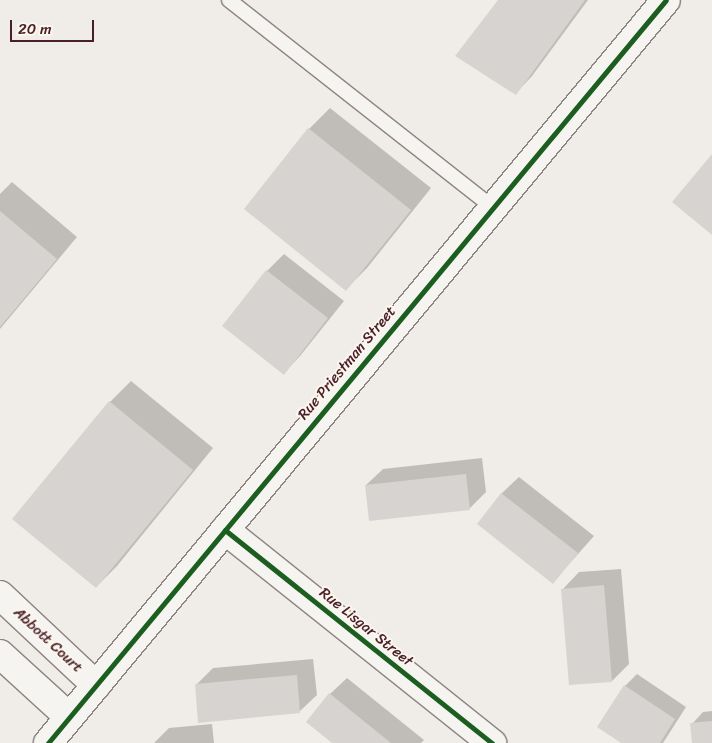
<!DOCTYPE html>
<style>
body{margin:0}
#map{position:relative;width:712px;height:743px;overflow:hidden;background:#f0ede8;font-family:Sriracha,sans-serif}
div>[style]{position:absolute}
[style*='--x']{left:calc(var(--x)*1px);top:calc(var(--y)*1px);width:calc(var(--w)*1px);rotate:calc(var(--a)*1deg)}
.shadow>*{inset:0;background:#0003}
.building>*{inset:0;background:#d7d3d0}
.roads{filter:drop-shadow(1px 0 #8d8383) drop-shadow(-1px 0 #8d8383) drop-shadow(0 1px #8d8383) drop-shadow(0 -1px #8d8383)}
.lane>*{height:14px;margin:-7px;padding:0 7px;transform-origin:7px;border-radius:7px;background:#f5f4f0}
.street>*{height:28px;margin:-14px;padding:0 14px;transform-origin:14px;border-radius:14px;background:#f5f4f0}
.secondary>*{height:28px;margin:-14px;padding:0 14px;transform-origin:14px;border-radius:14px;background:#f5f4f0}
.cycleway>*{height:5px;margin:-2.5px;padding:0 2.5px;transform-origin:2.5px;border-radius:2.5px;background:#1b5e20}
span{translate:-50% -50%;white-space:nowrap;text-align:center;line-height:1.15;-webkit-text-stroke:4px #fbf7ec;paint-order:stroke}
.street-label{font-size:15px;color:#4a1f2b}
.scale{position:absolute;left:10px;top:20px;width:84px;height:22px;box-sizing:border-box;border:2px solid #4a1f2b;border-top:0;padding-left:6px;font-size:15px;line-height:18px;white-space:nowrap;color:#4a1f2b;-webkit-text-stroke:4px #fbf7ec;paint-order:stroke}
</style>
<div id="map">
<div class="shadow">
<i style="clip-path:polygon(500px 0,588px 0,532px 76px,516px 93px)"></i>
<i style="clip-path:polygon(330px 108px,431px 188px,367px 268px,346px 289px,246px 209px,309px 129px)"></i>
<i style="clip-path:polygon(12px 182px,77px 237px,0 329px,0 194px)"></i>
<i style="clip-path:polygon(284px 254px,344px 301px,300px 356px,284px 373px,224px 326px,267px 271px)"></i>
<i style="clip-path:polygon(131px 381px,213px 448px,117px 566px,96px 587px,14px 519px,110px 402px)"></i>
<i style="clip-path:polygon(482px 458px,486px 492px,469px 509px,366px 485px,383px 469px)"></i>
<i style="clip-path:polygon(519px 477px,594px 536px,553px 582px,479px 524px,502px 493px)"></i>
<i style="clip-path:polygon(621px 569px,629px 664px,612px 681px,563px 589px,579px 572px)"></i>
<i style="clip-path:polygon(313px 659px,317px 695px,300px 711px,199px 721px,196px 685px,213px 668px)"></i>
<i style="clip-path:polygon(637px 674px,686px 707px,663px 743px,623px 743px,598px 727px,625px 686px)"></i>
<i style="clip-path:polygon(347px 678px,424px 740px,421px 743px,334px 743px,330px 694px)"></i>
<i style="clip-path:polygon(712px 711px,712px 743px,693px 743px,692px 724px,703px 712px)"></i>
<i style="clip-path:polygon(212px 724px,214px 743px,154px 743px,169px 728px)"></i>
</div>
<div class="building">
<i style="clip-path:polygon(498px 0,585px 0,516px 95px,455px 56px)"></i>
<i style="clip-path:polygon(308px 128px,411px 210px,346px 291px,244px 209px)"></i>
<i style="clip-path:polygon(712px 154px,712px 235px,672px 202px)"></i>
<i style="clip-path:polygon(0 211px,57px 259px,0 327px)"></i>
<i style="clip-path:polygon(266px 270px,328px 318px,284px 375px,222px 326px)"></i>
<i style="clip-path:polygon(109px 401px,193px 470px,96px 588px,12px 519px)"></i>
<i style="clip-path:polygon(466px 474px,470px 510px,369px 521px,365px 485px)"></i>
<i style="clip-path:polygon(501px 493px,578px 553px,553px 584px,477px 524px)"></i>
<i style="clip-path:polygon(604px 585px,612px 682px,569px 685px,561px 589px)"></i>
<i style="clip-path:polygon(297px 675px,300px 713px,198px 723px,195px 684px)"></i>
<i style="clip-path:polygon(624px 685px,675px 719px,660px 743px,621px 743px,597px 727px)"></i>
<i style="clip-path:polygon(329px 693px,391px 743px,332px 743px,306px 722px)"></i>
<i style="clip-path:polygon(712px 721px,712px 743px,692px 743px,690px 723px)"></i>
</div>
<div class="roads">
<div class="lane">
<i style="--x:229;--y:0;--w:336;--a:38.2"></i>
</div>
<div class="street">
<i style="--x:225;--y:530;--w:342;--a:38.6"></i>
<i style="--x:0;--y:595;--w:132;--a:43.2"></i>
<i style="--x:0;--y:654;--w:93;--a:42.4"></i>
</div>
<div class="secondary">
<i style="--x:48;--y:743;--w:966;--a:-50.25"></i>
</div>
</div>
<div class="cycleway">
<i style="--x:225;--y:530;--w:342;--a:38.6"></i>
<i style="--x:48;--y:743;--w:966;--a:-50.25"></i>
</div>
<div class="street-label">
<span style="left:347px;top:363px;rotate:-50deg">Rue Priestman Street</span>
<span style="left:366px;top:627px;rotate:39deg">Rue Lisgar Street</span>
<span style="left:48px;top:640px;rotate:43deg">Abbott Court</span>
</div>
<div class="scale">20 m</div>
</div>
